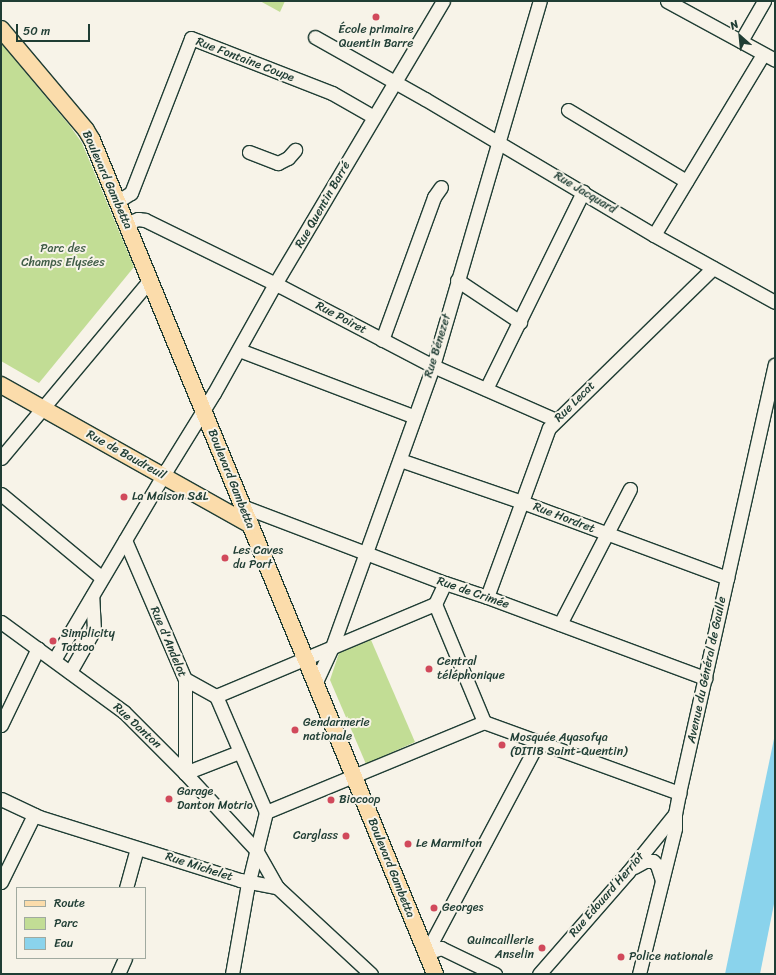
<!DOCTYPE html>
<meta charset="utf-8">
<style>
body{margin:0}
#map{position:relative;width:776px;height:975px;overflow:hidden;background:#f7f3e8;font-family:Sriracha,sans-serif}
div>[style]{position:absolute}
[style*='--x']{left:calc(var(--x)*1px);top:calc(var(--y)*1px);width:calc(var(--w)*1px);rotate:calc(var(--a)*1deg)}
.green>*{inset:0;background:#c2dd95}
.water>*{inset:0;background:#8ad3ec}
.roads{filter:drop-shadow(1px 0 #1f3d34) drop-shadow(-1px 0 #1f3d34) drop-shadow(0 1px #1f3d34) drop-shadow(0 -1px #1f3d34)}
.minor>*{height:13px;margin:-6.5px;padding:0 6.5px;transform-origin:6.5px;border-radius:6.5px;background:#f7f3e8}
.major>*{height:16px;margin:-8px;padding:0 8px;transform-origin:8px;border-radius:8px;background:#fbdcab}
.dots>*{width:11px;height:11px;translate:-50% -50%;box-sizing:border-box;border:2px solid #f7f3e8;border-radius:50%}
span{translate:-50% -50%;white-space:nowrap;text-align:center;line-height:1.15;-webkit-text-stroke:4px #f7f3e8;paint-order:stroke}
.poi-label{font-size:12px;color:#1f3d34}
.left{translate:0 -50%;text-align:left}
.right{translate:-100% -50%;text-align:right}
.street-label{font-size:12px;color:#1f3d34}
.park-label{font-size:12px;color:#405d47}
.frame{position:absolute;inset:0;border:2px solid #1f3d34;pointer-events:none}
.legend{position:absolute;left:16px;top:887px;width:130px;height:72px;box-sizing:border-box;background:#f7f3e8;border:1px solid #a1aaa0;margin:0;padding:5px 7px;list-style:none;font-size:12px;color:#1f3d34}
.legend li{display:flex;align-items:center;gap:8px;height:20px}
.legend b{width:20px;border:1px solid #a1aaa0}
.north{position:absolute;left:720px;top:16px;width:40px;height:40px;-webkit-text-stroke:3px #f7f3e8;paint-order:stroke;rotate:333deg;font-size:11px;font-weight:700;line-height:16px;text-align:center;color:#1f3d34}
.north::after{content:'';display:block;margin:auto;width:14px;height:18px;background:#1f3d34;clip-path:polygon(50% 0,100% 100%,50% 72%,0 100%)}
.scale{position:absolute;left:16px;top:24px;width:74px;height:18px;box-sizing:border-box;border:2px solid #1f3d34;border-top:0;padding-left:5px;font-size:12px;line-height:14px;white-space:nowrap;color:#1f3d34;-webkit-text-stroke:3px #f7f3e8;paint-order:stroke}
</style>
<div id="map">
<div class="green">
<i style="clip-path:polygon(260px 1px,285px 1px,280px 12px)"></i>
<i style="clip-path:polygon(1px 43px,70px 126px,82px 143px,134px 267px,39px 383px,1px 361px)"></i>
<i style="clip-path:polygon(371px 640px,415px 742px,366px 764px,330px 680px,339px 653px)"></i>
</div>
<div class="water">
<i style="clip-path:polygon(775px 734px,775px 899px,760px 974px,725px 974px)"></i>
</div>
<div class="roads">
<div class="minor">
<i style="--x:667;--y:1;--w:123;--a:28.6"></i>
<i style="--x:315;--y:37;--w:126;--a:29.4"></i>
<i style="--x:425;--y:99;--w:266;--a:30.7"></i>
<i style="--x:654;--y:235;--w:138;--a:29"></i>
<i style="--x:741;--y:41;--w:46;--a:-60.1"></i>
<i style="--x:568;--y:110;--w:138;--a:31"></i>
<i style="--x:249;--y:152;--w:31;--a:21"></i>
<i style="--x:278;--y:163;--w:11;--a:-27"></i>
<i style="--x:288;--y:158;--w:11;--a:-49"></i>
<i style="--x:118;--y:201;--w:15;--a:-32"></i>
<i style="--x:131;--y:193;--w:166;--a:-68.8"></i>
<i style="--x:191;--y:38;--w:151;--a:21.3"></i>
<i style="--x:332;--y:93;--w:48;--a:29.7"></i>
<i style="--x:127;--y:223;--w:12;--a:-20"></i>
<i style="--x:138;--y:219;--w:7;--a:8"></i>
<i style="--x:145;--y:220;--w:150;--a:26.1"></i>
<i style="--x:280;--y:286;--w:173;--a:27.6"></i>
<i style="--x:433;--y:366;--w:134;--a:23.7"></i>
<i style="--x:654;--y:235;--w:211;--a:-58.9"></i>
<i style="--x:457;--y:280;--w:76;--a:33.7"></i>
<i style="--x:382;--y:340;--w:152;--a:-70"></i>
<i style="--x:434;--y:197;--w:12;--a:-55"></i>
<i style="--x:239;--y:350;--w:188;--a:20.8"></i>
<i style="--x:486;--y:389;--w:220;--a:-63.8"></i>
<i style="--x:1;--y:458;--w:231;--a:-50.1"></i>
<i style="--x:400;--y:460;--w:129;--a:19"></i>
<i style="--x:522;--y:502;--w:219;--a:20.3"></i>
<i style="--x:1;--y:494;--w:131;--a:39.7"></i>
<i style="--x:242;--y:506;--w:217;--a:20.8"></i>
<i style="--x:445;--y:583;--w:44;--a:18.4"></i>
<i style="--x:487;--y:597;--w:233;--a:20.4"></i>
<i style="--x:125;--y:540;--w:151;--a:66.7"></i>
<i style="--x:185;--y:679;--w:94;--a:90"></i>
<i style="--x:185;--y:773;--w:58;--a:-21.3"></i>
<i style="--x:487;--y:597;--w:180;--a:-69.9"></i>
<i style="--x:549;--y:428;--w:229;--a:-44.3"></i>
<i style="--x:435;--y:604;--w:128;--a:67.4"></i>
<i style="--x:1;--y:622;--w:152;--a:36.2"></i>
<i style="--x:124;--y:712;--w:86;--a:45"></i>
<i style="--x:185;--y:773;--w:105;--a:47.3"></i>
<i style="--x:256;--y:850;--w:43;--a:60.4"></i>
<i style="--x:560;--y:624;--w:152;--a:-62.6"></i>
<i style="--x:54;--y:660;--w:222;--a:-59.4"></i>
<i style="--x:167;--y:469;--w:89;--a:-58.3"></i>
<i style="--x:214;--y:393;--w:125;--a:-60.8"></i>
<i style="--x:275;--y:284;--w:329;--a:-59.3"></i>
<i style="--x:70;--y:672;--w:48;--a:-60.3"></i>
<i style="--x:94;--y:630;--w:34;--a:-93"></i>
<i style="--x:185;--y:679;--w:35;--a:29"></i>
<i style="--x:216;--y:696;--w:238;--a:-22.8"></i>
<i style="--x:435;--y:604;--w:23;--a:-65"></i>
<i style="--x:315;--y:684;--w:41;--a:-65.3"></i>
<i style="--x:332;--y:647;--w:299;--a:-70.2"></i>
<i style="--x:433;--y:366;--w:380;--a:-73.7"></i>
<i style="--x:216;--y:696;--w:126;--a:66.7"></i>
<i style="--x:484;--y:722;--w:208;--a:20"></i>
<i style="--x:1;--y:725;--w:85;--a:-64.3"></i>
<i style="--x:1;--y:799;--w:42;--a:25.3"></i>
<i style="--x:39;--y:817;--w:211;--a:17.4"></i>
<i style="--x:240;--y:880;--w:38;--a:11"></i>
<i style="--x:277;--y:887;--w:128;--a:42.8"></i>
<i style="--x:634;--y:867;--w:13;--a:-29"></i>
<i style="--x:645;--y:861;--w:8;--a:0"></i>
<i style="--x:653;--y:861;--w:6;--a:45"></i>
<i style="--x:657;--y:865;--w:16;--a:72"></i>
<i style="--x:1;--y:882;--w:75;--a:-63.8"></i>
<i style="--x:126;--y:888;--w:41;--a:-74.6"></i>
<i style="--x:426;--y:953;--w:239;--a:-62"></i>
<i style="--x:426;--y:953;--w:16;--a:-18"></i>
<i style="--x:441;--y:948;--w:60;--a:25.7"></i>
<i style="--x:118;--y:974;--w:17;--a:-66"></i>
<i style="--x:232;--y:974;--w:86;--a:-80"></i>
<i style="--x:247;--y:889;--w:79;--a:-76.1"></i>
<i style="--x:266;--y:812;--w:236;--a:-22.4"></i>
<i style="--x:539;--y:974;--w:135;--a:-48.9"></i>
<i style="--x:628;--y:872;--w:75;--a:-51"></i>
<i style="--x:639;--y:974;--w:150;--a:-76.1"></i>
<i style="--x:675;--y:828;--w:14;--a:-90"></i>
<i style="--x:675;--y:814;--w:21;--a:-79"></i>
<i style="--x:679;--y:793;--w:439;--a:-77.4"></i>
</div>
<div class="major">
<i style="--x:1;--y:29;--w:132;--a:49.9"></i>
<i style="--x:86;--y:130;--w:12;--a:59"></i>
<i style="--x:92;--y:140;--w:902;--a:67.64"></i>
<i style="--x:1;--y:385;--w:286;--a:29.3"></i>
</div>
</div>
<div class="dots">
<i style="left:376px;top:17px;background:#d1495b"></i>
<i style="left:124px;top:497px;background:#d1495b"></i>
<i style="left:225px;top:558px;background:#d1495b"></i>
<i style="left:53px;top:641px;background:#d1495b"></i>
<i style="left:429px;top:669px;background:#d1495b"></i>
<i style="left:295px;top:730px;background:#d1495b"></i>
<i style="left:502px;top:745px;background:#d1495b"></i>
<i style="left:169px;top:799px;background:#d1495b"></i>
<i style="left:331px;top:800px;background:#d1495b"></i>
<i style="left:346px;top:836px;background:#d1495b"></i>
<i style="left:408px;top:844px;background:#d1495b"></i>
<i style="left:434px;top:908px;background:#d1495b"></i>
<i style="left:542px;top:948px;background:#d1495b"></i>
<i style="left:621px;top:957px;background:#d1495b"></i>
</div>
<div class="poi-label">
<span style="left:376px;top:37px">École primaire<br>Quentin Barre</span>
<span class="left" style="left:132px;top:497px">La Maison S&amp;L</span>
<span class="left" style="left:233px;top:558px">Les Caves<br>du Port</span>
<span class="left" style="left:61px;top:641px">Simplicity<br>Tattoo</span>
<span class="left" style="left:437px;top:669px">Central<br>téléphonique</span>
<span class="left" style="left:303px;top:730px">Gendarmerie<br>nationale</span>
<span class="left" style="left:510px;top:745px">Mosquée Ayasofya<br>(DITIB Saint-Quentin)</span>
<span class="left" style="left:177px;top:799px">Garage<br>Danton Motrio</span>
<span class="left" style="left:339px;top:800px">Biocoop</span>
<span class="right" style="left:338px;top:836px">Carglass</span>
<span class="left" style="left:416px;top:844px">Le Marmiton</span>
<span class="left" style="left:442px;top:908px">Georges</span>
<span class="right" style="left:534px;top:948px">Quincaillerie<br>Anselin</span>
<span class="left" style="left:629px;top:957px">Police nationale</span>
</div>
<div class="street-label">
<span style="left:245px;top:60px;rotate:21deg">Rue Fontaine Coupe</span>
<span style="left:107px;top:180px;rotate:66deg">Boulevard Gambetta</span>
<span style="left:585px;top:193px;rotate:31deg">Rue Jacquard</span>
<span style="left:323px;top:205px;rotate:-60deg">Rue Quentin Barré</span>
<span style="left:341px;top:318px;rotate:28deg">Rue Poiret</span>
<span style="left:438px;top:346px;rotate:-73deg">Rue Bénezet</span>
<span style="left:575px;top:402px;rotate:-45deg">Rue Lecat</span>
<span style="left:126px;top:455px;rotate:29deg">Rue de Baudreuil</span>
<span style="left:231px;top:479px;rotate:68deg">Boulevard Gambetta</span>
<span style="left:564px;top:518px;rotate:21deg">Rue Hordret</span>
<span style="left:473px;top:593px;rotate:19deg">Rue de Crimée</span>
<span style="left:168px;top:642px;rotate:67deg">Rue d'Andelot</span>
<span style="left:707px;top:670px;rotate:-78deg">Avenue du Général de Gaulle</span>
<span style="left:137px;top:726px;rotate:43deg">Rue Danton</span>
<span style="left:199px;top:867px;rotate:18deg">Rue Michelet</span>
<span style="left:391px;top:868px;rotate:68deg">Boulevard Gambetta</span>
<span style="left:607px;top:895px;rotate:-49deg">Rue Edouard Herriot</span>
</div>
<div class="park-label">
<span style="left:63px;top:256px">Parc des<br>Champs Elysées</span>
</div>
<div class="frame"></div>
<ul class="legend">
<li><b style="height:5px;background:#fbdcab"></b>Route</li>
<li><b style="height:11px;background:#c2dd95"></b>Parc</li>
<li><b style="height:11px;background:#8ad3ec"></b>Eau</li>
</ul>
<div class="north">N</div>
<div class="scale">50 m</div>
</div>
